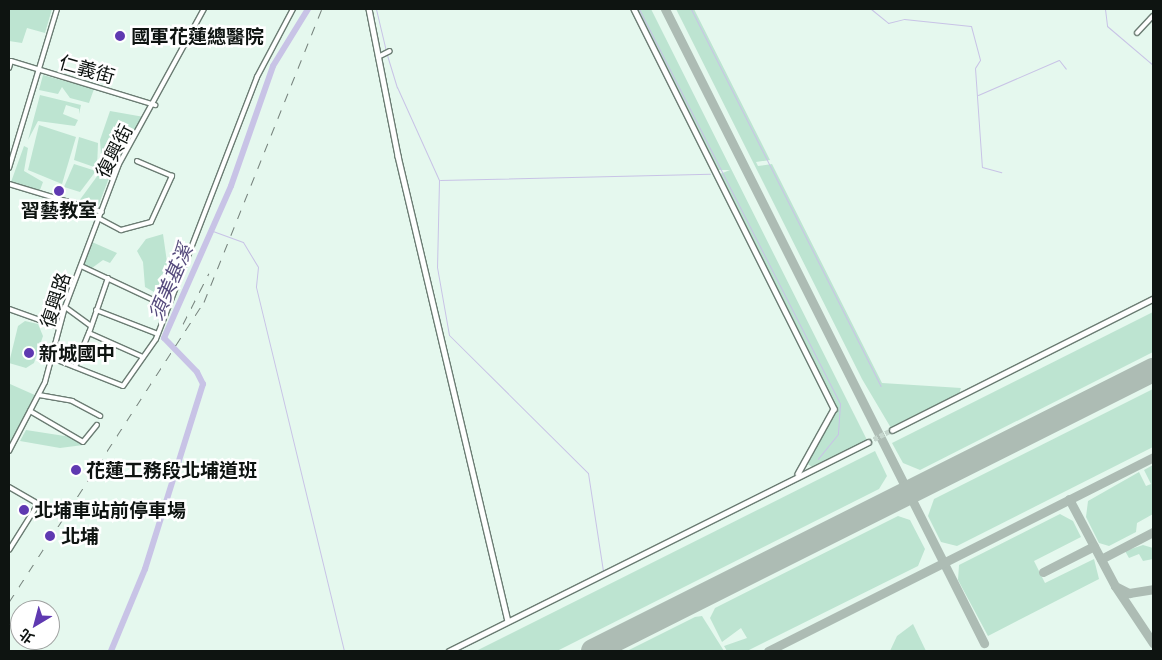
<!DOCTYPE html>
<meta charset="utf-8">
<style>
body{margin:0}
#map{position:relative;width:1162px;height:660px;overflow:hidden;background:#e5f8ee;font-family:"Titillium Web","Noto Sans TC",sans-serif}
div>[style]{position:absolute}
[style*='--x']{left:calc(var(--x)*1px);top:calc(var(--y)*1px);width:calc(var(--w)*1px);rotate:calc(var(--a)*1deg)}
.green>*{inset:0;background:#bde4d1}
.stream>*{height:1px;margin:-0.5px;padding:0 0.5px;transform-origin:0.5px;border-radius:0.5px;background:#c8c3e6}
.river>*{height:6px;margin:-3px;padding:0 3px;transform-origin:3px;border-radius:3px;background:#c8c3e6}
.taxiway>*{height:9px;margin:-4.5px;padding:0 4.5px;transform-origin:4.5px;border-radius:4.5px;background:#adbcb4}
.runway>*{height:24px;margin:-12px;padding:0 12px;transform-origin:12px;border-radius:12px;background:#adbcb4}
.tertiary-tunnel>*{height:4.5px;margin-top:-2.25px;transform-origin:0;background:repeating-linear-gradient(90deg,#c5d6cd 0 4.5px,transparent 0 6.5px)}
.roads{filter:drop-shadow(1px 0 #6b7c73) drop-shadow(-1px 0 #6b7c73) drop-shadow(0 1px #6b7c73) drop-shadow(0 -1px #6b7c73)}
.minor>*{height:4px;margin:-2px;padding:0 2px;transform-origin:2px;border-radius:2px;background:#fff}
.tertiary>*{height:4.5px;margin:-2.25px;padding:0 2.25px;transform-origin:2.25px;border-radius:2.25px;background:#fff}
.rail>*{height:1px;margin-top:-0.5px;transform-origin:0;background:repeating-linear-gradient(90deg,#75817b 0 9px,transparent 0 18px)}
.dots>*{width:14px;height:14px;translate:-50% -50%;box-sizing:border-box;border:2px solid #fff;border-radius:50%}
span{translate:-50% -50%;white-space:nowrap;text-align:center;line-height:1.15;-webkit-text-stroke:5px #fff;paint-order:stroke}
.poi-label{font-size:19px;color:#0e1411;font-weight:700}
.left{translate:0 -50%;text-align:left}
.street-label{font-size:19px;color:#0e1411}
.water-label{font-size:20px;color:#554a7c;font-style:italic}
.frame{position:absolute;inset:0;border:10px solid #0e1411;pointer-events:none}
.north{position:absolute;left:10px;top:600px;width:50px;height:50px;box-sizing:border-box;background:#fff;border:1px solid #9fa1a0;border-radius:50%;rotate:217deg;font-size:14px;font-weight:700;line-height:20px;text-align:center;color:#0e1411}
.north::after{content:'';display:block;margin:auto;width:18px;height:22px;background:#5f39b1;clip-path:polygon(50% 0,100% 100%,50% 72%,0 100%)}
</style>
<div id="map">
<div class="green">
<i style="clip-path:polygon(9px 9px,52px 9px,45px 33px,27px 28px,22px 43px,9px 41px)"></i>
<i style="clip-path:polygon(636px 9px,651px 9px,867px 440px,812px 467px,808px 464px,836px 404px,720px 174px,730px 170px,718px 170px)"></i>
<i style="clip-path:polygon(676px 9px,694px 9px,770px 160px,756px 162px,758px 166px,772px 164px,882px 383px,961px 388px,959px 394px,891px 428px,862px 379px)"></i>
<i style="clip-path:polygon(43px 75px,94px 89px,89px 103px,70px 98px,62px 87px,58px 94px,39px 90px)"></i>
<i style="clip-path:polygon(40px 95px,81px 105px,79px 114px,79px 109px,66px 105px,63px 114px,78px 120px,75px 126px,38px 121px,28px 140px)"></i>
<i style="clip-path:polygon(110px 111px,144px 117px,112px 171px,102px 167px,100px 140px)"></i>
<i style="clip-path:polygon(39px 125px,76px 137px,62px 184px,28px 170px)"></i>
<i style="clip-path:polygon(79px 137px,98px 143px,97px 168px,74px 160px)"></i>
<i style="clip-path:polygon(24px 146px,28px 148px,24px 171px,43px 182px,40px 190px,11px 182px)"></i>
<i style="clip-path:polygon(74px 164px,96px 171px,80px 192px,64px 187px)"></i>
<i style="clip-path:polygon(98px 175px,109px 178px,97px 209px,79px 201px)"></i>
<i style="clip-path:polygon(163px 234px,168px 269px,178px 276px,168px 299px,163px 298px,167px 289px,154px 292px,145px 287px,143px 262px,137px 251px,146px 239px)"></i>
<i style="clip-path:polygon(92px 242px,117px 253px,110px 263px,103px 260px,92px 268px,84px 265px)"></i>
<i style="clip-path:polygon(1153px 312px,1153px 352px,920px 470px,903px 463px,892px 443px)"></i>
<i style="clip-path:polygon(25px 321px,38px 324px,43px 336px,34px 363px,26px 368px,9px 363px,18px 326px)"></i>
<i style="clip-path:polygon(10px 384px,37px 396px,9px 447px,9px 386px)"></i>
<i style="clip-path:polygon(1153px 389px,1153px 447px,957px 546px,941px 542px,928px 516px,934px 499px)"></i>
<i style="clip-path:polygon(26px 430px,71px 437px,83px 445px,60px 448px,20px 441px)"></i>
<i style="clip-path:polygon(875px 451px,887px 476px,879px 489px,557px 651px,476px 651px)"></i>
<i style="clip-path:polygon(1153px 465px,1153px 514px,1137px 523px,1136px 532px,1109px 546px,1099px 543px,1086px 517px,1088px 501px,1139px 472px,1146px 486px,1151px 484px,1144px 470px)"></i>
<i style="clip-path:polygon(1060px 514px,1073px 521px,1081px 537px,1034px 561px,1045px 583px,1094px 559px,1099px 579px,988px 636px,958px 580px,959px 565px)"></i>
<i style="clip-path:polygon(898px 516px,910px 520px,925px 549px,918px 566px,747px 651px,727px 651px,724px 646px,747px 638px,741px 628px,722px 642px,710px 618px,715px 608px)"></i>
<i style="clip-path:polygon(1143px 545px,1153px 548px,1153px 559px,1143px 561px,1139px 554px,1129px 558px,1125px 551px)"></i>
<i style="clip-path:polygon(702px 616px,724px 651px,627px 651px,695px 617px)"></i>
<i style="clip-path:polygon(913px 624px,926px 651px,890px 651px,897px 636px)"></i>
</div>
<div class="stream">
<i style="--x:376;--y:9;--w:43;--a:76.6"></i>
<i style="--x:639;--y:9;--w:443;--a:63"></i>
<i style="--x:840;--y:404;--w:30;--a:94"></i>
<i style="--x:838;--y:434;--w:32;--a:129"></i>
<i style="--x:691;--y:9;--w:422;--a:63.3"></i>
<i style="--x:871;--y:9;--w:22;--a:39"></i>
<i style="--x:888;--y:23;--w:16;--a:-14"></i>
<i style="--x:904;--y:19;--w:67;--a:6"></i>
<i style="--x:971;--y:26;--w:35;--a:75"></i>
<i style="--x:980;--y:60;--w:9;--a:122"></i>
<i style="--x:975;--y:68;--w:99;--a:86"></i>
<i style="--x:982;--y:167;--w:20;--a:15"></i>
<i style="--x:1105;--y:9;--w:17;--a:83"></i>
<i style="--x:1107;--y:26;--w:60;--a:40.3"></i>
<i style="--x:387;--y:55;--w:34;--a:73"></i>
<i style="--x:397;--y:87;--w:102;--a:65.7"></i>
<i style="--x:439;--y:180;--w:87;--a:91.3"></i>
<i style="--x:437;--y:267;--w:69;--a:80"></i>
<i style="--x:449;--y:335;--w:196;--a:44.8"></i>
<i style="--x:588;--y:473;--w:99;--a:81.3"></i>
<i style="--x:978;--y:95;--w:88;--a:-23.4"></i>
<i style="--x:1059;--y:60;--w:11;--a:52"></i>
<i style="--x:440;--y:180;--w:270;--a:-1.3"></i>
<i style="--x:210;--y:230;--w:35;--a:20"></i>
<i style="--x:243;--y:242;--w:29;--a:59"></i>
<i style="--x:258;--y:267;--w:20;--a:96"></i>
<i style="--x:256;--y:287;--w:374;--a:76.4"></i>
</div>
<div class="river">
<i style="--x:111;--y:651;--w:89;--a:-67.5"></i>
<i style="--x:145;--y:569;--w:194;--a:-72.6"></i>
<i style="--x:203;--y:384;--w:13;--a:-117"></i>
<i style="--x:197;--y:372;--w:47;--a:-134.1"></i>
<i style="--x:164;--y:338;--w:166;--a:-66.2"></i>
<i style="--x:231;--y:186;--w:127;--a:-70.7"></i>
<i style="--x:273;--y:66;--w:67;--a:-58.4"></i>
</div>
<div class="taxiway">
<i style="--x:665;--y:9;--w:710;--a:63.29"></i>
<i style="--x:1069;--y:499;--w:98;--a:62.1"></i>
<i style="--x:1115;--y:586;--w:16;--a:27"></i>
<i style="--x:1129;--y:593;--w:24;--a:-9"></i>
<i style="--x:1101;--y:559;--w:59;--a:-27.4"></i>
<i style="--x:1043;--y:572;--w:57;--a:-27"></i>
<i style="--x:1115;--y:586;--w:69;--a:56.3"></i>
<i style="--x:768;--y:651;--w:431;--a:-26.7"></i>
</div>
<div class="runway">
<i style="--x:593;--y:651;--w:627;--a:-26.65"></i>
</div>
<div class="tertiary-tunnel">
<i style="--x:868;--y:442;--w:27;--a:-27"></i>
</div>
<div class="roads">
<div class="minor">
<i style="--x:1137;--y:33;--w:23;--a:-47"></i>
<i style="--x:378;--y:57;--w:13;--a:-27"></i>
<i style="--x:9;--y:68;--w:7;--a:-74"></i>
<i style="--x:11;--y:61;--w:151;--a:17"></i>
<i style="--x:9;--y:168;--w:166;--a:-73.2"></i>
<i style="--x:9;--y:184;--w:97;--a:16.8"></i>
<i style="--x:100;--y:219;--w:24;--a:28"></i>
<i style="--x:121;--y:230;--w:31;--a:-15"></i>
<i style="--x:151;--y:222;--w:51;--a:-65.5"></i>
<i style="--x:172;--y:176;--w:38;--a:-157"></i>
<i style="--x:81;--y:266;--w:94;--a:25.2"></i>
<i style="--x:108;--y:278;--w:58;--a:109.1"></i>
<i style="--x:89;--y:333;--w:59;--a:24"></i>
<i style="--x:65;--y:307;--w:32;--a:36"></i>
<i style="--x:9;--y:309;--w:53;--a:19.8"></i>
<i style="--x:96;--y:310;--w:66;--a:21.2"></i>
<i style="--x:52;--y:358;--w:76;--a:21.5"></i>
<i style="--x:123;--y:386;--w:57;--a:-54.9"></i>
<i style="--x:156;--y:339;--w:281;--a:-68.9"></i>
<i style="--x:257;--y:77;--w:77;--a:-62.1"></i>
<i style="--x:75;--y:367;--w:37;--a:-68"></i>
<i style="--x:39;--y:395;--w:34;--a:10"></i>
<i style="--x:72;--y:401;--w:32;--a:28"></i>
<i style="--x:30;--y:411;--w:61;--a:30.3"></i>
<i style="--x:83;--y:442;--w:22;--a:-51"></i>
<i style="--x:9;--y:451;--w:78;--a:-62.4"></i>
<i style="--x:45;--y:382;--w:78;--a:-75.1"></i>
<i style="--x:65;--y:307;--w:153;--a:-69.3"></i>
<i style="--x:119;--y:164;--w:177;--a:-61.3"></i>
<i style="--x:9;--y:487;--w:34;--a:30"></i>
<i style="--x:38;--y:504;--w:54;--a:122.2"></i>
</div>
<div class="tertiary">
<i style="--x:369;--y:9;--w:150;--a:78.8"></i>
<i style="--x:398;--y:156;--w:477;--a:76.7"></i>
<i style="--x:634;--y:9;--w:447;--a:63.4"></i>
<i style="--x:834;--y:409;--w:74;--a:119"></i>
<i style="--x:892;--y:430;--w:292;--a:-26.7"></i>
<i style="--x:449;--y:651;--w:468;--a:-26.5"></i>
</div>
</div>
<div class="rail">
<i style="--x:183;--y:324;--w:57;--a:-63"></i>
<i style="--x:9;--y:602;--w:358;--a:-57"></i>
<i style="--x:204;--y:302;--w:316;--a:-68.1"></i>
</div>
<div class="dots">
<i style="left:120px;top:36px;background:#5f39b1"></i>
<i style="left:59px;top:191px;background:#5f39b1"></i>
<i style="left:29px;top:353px;background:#5f39b1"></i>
<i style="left:76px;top:470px;background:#5f39b1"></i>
<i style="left:24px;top:510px;background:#5f39b1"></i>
<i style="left:50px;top:536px;background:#5f39b1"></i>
</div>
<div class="poi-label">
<span class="left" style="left:131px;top:36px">國軍花蓮總醫院</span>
<span style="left:59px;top:210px">習藝教室</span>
<span class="left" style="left:39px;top:353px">新城國中</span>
<span class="left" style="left:86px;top:470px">花蓮工務段北埔道班</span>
<span class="left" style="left:34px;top:510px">北埔車站前停車場</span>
<span class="left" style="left:61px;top:536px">北埔</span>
</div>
<div class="street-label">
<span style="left:87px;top:69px;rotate:16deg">仁義街</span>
<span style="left:114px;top:151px;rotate:-63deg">復興街</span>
<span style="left:55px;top:300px;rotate:-72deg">復興路</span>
</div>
<div class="water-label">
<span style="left:170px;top:282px;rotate:-67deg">須美基溪</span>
</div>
<div class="frame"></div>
<div class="north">北</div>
</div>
